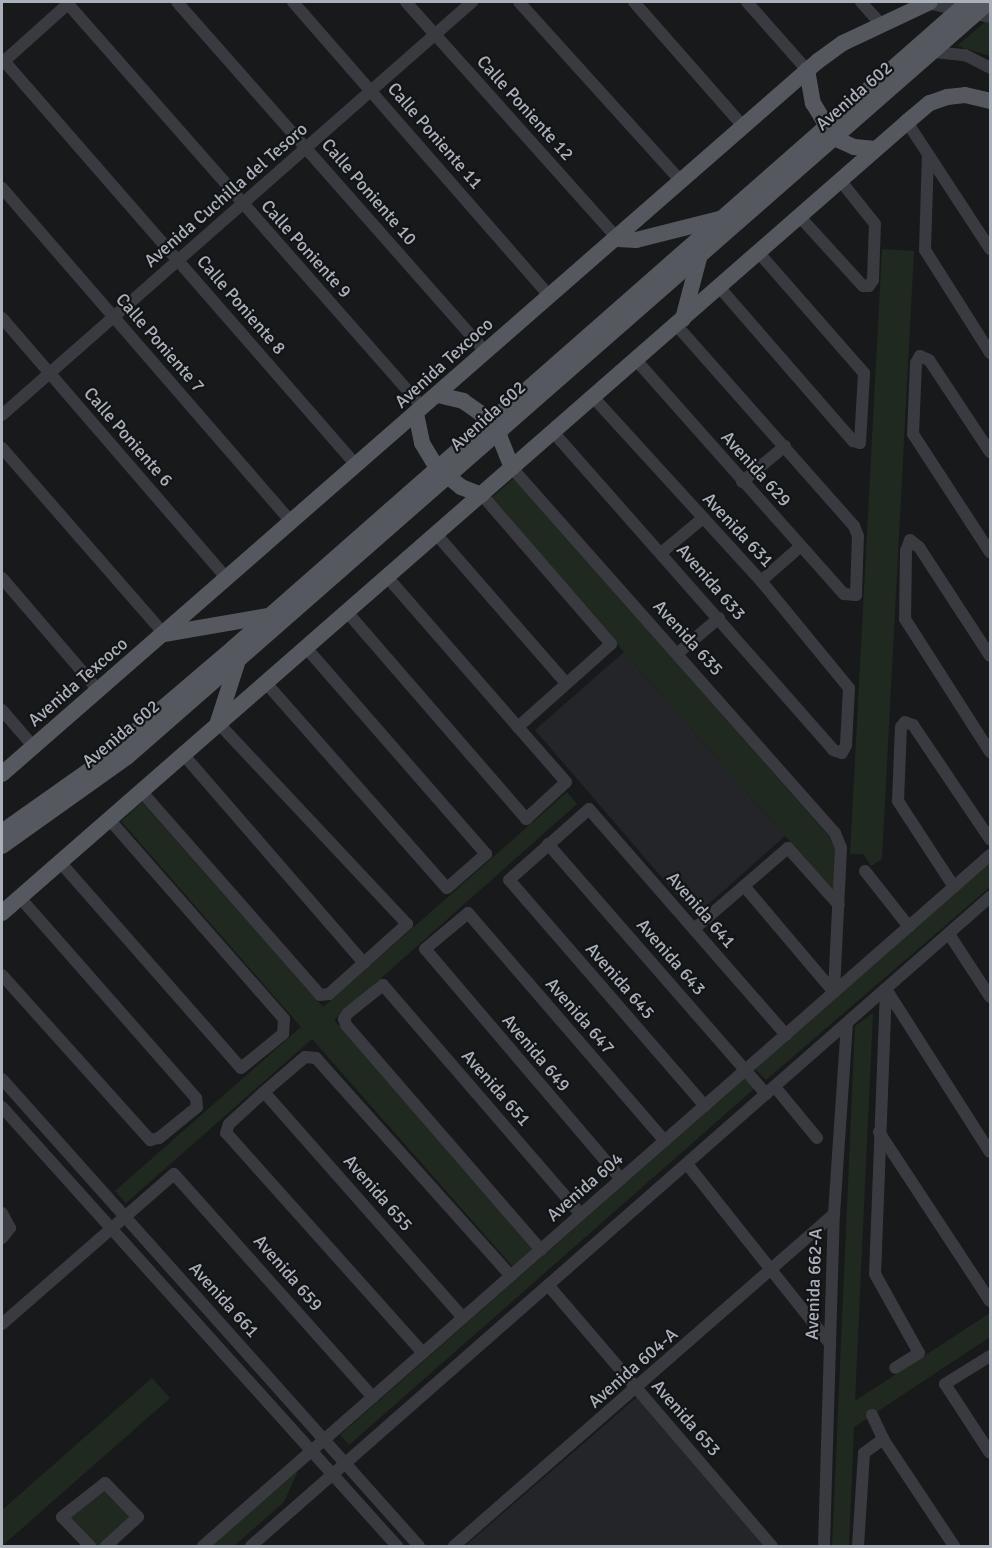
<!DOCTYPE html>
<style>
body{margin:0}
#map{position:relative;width:992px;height:1548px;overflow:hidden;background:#18191b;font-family:Signika,sans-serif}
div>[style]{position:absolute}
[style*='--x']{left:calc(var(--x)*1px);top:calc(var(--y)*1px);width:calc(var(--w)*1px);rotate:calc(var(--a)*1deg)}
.built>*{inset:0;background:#242528}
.green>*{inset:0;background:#202920}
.minor>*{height:12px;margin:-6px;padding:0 6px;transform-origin:6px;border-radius:6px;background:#393b40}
.major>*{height:16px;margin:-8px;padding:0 8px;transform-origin:8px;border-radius:8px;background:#55585f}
span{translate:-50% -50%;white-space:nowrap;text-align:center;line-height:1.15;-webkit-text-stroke:4.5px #131416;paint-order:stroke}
.street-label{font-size:18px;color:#aab1bb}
.frame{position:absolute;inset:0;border:3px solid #aab1bb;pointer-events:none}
</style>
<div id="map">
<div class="built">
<i style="clip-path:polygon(624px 652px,785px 836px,695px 916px,535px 730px)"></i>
<i style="clip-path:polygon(637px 1397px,767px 1546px,465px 1546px)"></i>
</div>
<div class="green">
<i style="clip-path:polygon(986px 21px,990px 22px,990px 56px,957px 46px)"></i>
<i style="clip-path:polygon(882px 249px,914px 251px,882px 859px,871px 866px,863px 854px,850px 854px)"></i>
<i style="clip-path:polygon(514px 478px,835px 843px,835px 893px,490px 499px)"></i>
<i style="clip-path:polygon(567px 792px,577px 804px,334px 1020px,534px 1248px,513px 1267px,312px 1039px,126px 1203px,115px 1191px,301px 1027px,121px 821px,142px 802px,323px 1007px)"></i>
<i style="clip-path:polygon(990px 861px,990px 887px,766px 1080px,755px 1069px)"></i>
<i style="clip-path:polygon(873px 1013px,855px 1401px,990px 1313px,990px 1337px,854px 1427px,849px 1546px,832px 1546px,855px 1026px)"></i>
<i style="clip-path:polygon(746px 1077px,755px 1088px,349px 1445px,340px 1435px)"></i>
<i style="clip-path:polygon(152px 1378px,170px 1398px,2px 1546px,2px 1510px)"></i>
<i style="clip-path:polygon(298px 1471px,284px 1502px,234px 1546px,211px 1546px)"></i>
<i style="clip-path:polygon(104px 1485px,133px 1518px,101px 1546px,94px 1546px,67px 1516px)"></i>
</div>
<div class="minor">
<i style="--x:177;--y:2;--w:467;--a:48.6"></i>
<i style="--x:293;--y:2;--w:389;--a:48.9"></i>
<i style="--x:406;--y:2;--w:318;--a:48.2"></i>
<i style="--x:519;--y:2;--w:241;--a:47.9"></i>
<i style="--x:634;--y:2;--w:165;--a:48.7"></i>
<i style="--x:747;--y:2;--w:91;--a:48.6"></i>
<i style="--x:861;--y:2;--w:31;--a:48"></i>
<i style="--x:927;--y:3;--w:65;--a:12.5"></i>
<i style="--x:68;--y:4;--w:538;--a:48.69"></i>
<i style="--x:934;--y:52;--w:31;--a:6"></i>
<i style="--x:965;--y:55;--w:28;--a:27"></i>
<i style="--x:4;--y:61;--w:536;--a:48.93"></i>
<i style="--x:2;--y:63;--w:91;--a:-41.9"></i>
<i style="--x:907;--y:122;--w:152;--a:56.8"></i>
<i style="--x:928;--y:154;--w:96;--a:91.8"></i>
<i style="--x:925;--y:250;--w:122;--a:57.7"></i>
<i style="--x:2;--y:188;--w:442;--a:49.1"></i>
<i style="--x:800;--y:217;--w:93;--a:47.6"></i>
<i style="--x:863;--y:286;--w:6;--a:0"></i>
<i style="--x:869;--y:286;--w:7;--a:-56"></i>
<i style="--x:873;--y:280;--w:56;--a:-88"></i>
<i style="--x:875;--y:224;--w:56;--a:-128.5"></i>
<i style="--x:720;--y:288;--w:203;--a:49"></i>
<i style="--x:853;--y:441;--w:7;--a:16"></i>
<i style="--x:860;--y:443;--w:70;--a:-86.7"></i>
<i style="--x:864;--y:373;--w:159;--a:-131.2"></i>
<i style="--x:2;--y:318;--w:345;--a:49.2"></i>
<i style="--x:636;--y:360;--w:313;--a:48.4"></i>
<i style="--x:844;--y:594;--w:12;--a:5"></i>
<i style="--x:856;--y:595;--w:59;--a:-88.1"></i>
<i style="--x:858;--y:536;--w:11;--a:-112"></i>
<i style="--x:854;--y:526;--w:268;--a:-131.5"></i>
<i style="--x:2;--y:415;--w:626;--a:-41.31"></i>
<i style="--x:554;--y:433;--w:422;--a:48.6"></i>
<i style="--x:833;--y:750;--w:9;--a:18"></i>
<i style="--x:842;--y:753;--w:9;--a:-63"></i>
<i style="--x:846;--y:745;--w:57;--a:-87"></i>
<i style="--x:849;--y:688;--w:139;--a:-129.4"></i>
<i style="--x:761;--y:581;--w:248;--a:-132.4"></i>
<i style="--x:2;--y:448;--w:247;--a:48.9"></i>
<i style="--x:990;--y:452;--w:110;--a:-123.5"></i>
<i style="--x:929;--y:360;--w:10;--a:-156"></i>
<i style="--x:920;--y:356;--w:8;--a:120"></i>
<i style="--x:916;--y:363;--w:71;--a:92.4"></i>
<i style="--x:913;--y:434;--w:141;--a:56.9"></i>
<i style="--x:512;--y:468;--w:487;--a:48.5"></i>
<i style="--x:835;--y:833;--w:16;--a:68"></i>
<i style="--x:841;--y:848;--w:144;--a:92.8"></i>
<i style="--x:742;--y:482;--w:56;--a:-39.9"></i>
<i style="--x:482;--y:495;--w:197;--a:49.1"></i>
<i style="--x:611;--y:644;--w:125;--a:138.3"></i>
<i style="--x:436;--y:534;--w:198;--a:48.9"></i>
<i style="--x:661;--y:553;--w:53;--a:-39.7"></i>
<i style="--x:2;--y:578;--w:148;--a:49.4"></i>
<i style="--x:761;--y:581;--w:53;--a:-41.2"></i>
<i style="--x:347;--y:612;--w:274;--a:49.1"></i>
<i style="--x:526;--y:819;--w:54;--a:-42.8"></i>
<i style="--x:566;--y:782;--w:274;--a:-131.1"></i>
<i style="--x:678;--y:653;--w:54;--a:-40.5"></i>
<i style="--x:990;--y:656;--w:130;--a:-123.1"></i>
<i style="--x:919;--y:547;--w:11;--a:-142"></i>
<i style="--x:910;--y:540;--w:12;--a:110"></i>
<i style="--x:906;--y:551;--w:68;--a:90.8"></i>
<i style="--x:905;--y:619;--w:158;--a:57.4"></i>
<i style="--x:266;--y:683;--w:273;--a:48.6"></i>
<i style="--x:447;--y:888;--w:52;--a:-41.1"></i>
<i style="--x:486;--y:854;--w:274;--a:-131.1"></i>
<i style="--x:2;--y:710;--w:48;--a:49.3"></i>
<i style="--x:182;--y:753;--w:278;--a:49.1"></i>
<i style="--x:141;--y:791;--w:271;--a:48.7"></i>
<i style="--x:320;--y:995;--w:9;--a:-6"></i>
<i style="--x:329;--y:994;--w:105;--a:-41.9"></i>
<i style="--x:407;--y:924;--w:277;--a:-133.2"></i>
<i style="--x:548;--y:844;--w:332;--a:48.9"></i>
<i style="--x:60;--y:862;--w:274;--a:48.7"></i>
<i style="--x:241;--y:1068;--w:54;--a:-39"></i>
<i style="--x:283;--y:1034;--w:15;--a:-86"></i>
<i style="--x:284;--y:1019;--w:266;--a:-131.2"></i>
<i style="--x:865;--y:871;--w:71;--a:51.8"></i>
<i style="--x:744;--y:886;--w:139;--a:49.7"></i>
<i style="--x:954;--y:887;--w:103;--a:-123.1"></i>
<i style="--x:898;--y:801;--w:74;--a:-87.7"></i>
<i style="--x:901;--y:727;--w:6;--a:-51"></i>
<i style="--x:905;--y:722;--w:9;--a:21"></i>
<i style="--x:913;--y:725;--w:138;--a:56"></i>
<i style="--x:694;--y:929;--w:124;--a:-40.8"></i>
<i style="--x:788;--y:848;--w:76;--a:48.2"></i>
<i style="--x:949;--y:934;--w:75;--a:56.9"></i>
<i style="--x:2;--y:975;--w:222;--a:48.1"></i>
<i style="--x:150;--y:1140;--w:9;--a:-13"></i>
<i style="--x:159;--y:1138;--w:49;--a:-39.2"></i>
<i style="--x:197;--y:1107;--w:9;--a:-96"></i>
<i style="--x:196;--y:1098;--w:266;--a:-131.3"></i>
<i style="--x:886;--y:989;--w:285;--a:92.2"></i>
<i style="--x:875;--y:1274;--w:90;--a:60.9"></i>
<i style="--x:919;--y:1353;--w:28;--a:148"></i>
<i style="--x:886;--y:989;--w:193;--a:57.5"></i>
<i style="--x:2;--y:1079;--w:626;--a:48.24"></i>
<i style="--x:775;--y:1087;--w:66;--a:50.5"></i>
<i style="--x:264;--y:1092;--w:301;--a:48.6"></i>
<i style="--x:705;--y:1106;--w:299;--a:-130.9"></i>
<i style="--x:509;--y:880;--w:107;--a:-41.6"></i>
<i style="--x:589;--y:809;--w:300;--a:48.9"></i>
<i style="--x:2;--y:1107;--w:591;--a:48.02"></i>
<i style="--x:879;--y:1132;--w:202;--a:56.7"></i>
<i style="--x:687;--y:1164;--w:230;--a:51.5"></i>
<i style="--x:621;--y:1179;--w:302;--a:-130.4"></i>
<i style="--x:425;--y:949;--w:56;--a:-39.9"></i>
<i style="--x:468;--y:913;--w:301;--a:49.2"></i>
<i style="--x:2;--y:1213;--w:17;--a:62"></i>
<i style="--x:10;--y:1228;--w:13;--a:129"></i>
<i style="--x:541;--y:1250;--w:298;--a:-130.9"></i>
<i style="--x:346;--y:1025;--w:6;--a:-108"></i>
<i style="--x:344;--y:1019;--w:7;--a:-56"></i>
<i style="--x:348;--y:1013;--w:45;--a:-38.7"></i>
<i style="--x:383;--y:985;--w:303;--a:49.2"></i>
<i style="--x:548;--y:1285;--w:344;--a:49.4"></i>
<i style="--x:2;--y:1324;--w:228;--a:-41.1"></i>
<i style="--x:174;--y:1174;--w:299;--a:48.3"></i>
<i style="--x:423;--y:1353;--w:295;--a:-131.8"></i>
<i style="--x:226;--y:1133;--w:9;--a:-72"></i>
<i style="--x:229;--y:1124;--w:47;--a:-42.4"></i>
<i style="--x:264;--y:1092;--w:54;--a:-40.5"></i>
<i style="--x:305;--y:1057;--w:11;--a:5"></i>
<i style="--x:316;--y:1058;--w:292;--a:48.2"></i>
<i style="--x:990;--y:1356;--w:53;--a:148.1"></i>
<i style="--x:945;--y:1384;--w:82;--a:56.9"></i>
<i style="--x:872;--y:1415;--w:26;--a:65"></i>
<i style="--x:883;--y:1439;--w:128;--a:56.4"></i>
<i style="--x:90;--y:1546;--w:40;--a:-134"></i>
<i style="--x:62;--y:1517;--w:55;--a:-38.3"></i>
<i style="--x:105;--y:1483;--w:47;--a:45.9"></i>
<i style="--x:138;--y:1517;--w:43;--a:137.8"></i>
<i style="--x:203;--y:1546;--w:1047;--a:-41.28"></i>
<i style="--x:251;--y:1546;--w:984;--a:-41.29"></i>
<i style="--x:454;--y:1546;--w:505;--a:-41.14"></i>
<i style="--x:824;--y:1546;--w:332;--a:-88.3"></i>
<i style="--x:834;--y:1214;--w:191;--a:-86.1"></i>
<i style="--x:858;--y:1546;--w:93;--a:-86.3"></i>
<i style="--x:864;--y:1453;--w:24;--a:-36"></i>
</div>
<div class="major">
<i style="--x:807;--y:70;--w:34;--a:80"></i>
<i style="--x:813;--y:103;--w:41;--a:59"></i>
<i style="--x:834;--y:138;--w:22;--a:24"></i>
<i style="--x:854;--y:147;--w:22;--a:5"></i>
<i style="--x:618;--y:239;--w:18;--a:3"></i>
<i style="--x:636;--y:240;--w:86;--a:-14.2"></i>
<i style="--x:683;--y:319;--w:67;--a:-75.3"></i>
<i style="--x:438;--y:395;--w:26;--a:13"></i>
<i style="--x:463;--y:401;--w:21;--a:35"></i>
<i style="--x:480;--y:413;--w:32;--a:51"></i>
<i style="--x:500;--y:438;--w:32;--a:68"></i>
<i style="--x:416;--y:414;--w:30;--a:78"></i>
<i style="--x:422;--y:443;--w:29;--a:59"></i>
<i style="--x:437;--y:468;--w:31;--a:38"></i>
<i style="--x:461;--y:487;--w:22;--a:21"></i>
<i style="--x:164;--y:634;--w:106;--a:-9.8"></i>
<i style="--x:218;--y:722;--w:62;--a:-72.1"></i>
<i style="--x:2;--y:774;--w:1084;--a:-41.15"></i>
<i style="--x:818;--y:61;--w:31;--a:-36"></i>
<i style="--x:843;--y:43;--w:96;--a:-25.2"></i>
<i style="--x:2;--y:832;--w:109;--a:-35.3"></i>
<i style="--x:91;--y:769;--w:187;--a:-40.4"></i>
<i style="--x:233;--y:648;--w:979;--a:-41.31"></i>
<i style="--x:2;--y:846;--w:153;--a:-35.5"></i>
<i style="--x:127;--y:757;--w:1146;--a:-41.21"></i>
<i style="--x:2;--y:913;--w:1202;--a:-41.15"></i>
<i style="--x:907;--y:122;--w:30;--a:-40"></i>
<i style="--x:930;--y:103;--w:18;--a:-19"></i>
<i style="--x:947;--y:97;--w:18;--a:-6"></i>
<i style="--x:965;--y:95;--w:26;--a:13"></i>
</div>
<div class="street-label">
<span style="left:854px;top:96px;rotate:-41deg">Avenida 602</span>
<span style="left:525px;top:108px;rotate:48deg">Calle Poniente 12</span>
<span style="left:435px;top:136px;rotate:49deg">Calle Poniente 11</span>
<span style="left:369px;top:192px;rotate:49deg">Calle Poniente 10</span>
<span style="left:226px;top:195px;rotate:-41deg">Avenida Cuchilla del Tesoro</span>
<span style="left:306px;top:249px;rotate:48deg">Calle Poniente 9</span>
<span style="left:241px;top:305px;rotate:49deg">Calle Poniente 8</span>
<span style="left:160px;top:343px;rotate:49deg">Calle Poniente 7</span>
<span style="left:444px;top:363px;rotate:-42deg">Avenida Texcoco</span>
<span style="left:488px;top:416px;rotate:-42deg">Avenida 602</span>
<span style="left:128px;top:437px;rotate:49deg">Calle Poniente 6</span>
<span style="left:756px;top:469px;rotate:48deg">Avenida 629</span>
<span style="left:738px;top:530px;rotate:47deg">Avenida 631</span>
<span style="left:711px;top:582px;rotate:49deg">Avenida 633</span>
<span style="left:688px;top:638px;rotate:48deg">Avenida 635</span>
<span style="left:78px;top:682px;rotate:-41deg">Avenida Texcoco</span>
<span style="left:121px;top:734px;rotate:-40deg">Avenida 602</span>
<span style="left:701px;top:910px;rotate:49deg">Avenida 641</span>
<span style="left:671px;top:957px;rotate:49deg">Avenida 643</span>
<span style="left:620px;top:981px;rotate:49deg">Avenida 645</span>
<span style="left:580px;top:1016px;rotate:49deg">Avenida 647</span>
<span style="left:536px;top:1053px;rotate:50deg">Avenida 649</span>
<span style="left:496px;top:1088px;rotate:49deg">Avenida 651</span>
<span style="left:585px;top:1187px;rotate:-41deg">Avenida 604</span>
<span style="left:378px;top:1193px;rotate:49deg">Avenida 655</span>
<span style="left:288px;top:1273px;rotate:49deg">Avenida 659</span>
<span style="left:814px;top:1284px;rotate:-88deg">Avenida 662-A</span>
<span style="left:224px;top:1300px;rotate:48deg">Avenida 661</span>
<span style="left:633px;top:1368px;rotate:-41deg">Avenida 604-A</span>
<span style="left:686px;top:1418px;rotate:49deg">Avenida 653</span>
</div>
<div class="frame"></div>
</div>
